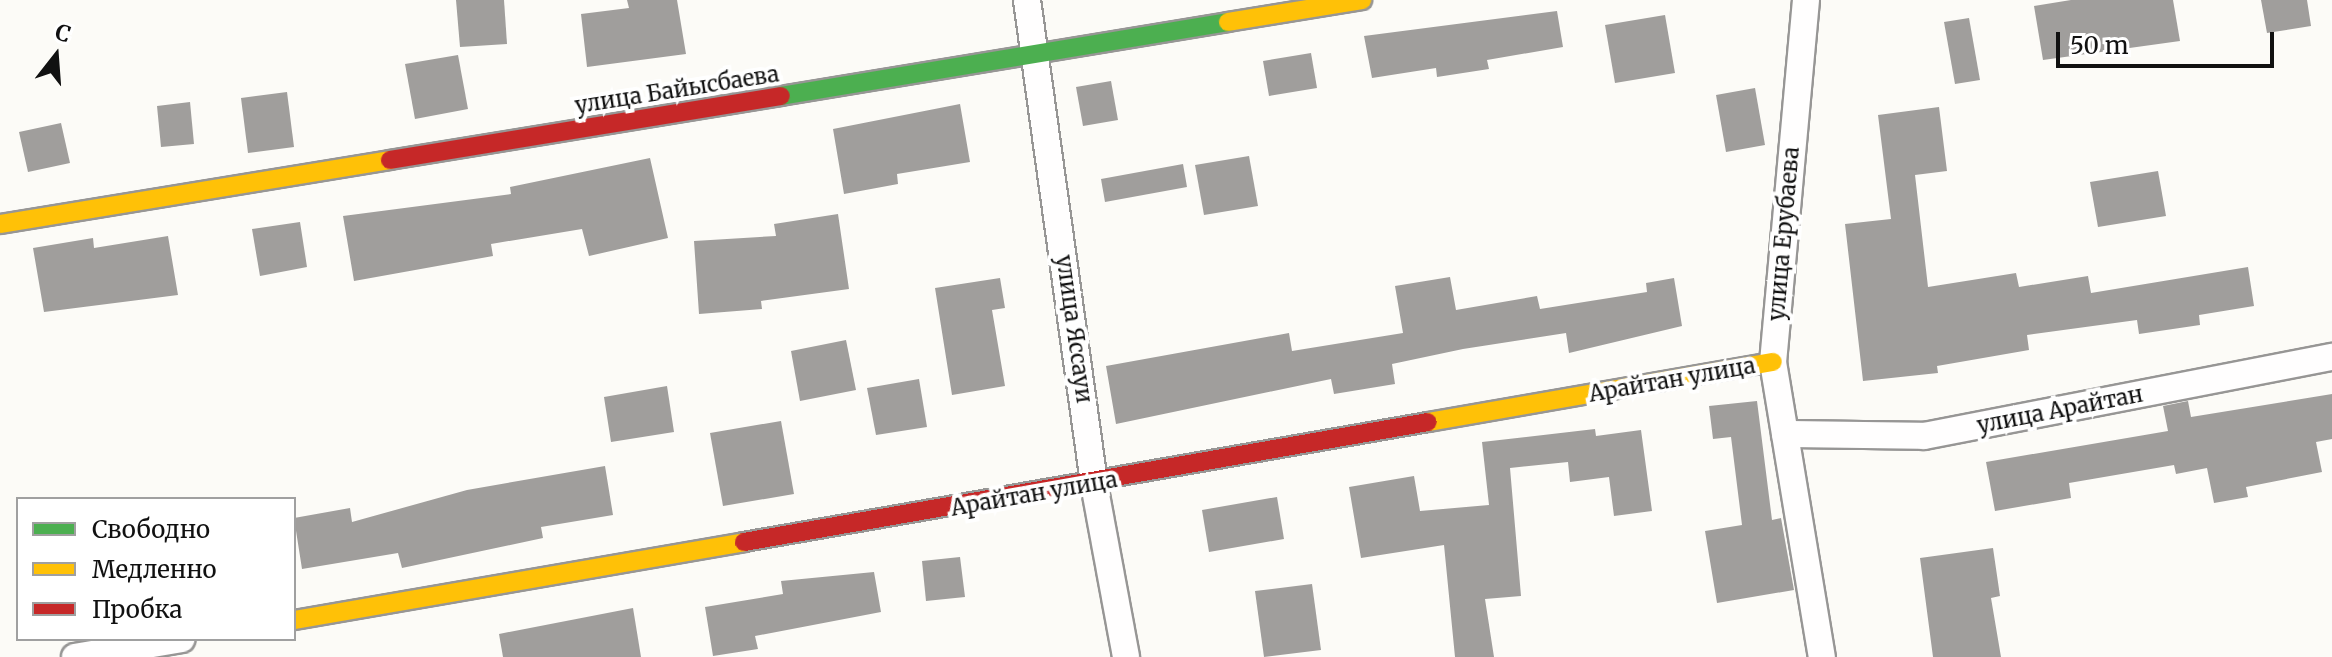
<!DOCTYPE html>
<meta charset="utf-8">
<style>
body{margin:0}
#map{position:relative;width:2332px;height:657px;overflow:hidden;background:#fcfbf7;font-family:Merriweather,serif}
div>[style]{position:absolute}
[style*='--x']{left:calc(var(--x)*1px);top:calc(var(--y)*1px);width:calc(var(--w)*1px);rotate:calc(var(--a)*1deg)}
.building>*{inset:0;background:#a09e9c}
.roads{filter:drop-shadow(2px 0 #979695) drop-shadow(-2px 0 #979695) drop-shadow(0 2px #979695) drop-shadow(0 -2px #979695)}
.street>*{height:26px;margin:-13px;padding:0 13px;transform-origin:13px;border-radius:13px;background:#fffefe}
.fast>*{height:18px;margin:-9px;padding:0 9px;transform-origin:9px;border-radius:9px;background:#4caf50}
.slow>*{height:18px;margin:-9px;padding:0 9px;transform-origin:9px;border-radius:9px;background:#ffc107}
.jam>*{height:18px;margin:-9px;padding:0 9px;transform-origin:9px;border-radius:9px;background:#c62828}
span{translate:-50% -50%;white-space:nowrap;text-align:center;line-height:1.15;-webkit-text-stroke:8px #fff;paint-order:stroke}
.street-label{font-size:22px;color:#111}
.legend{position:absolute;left:16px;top:497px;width:280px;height:144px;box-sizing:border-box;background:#fff;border:2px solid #a0a0a0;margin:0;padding:10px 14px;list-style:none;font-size:24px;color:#111}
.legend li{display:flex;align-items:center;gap:16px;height:40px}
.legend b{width:40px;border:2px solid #a0a0a0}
.north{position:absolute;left:16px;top:16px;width:80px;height:80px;-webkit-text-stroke:6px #fff;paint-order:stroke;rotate:17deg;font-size:22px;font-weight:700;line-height:32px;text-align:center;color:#111}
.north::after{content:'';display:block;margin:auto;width:28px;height:36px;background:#111;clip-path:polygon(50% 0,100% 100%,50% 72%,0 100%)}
.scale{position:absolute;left:2056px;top:32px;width:218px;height:36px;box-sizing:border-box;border:4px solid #111;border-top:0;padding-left:10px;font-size:24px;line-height:28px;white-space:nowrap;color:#111;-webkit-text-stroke:6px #fff;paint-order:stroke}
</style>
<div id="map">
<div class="building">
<i style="clip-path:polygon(456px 0,504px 0,507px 44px,460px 47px)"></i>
<i style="clip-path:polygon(627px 0,677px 0,686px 54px,587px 67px,581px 14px,629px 8px)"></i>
<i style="clip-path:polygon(2071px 0,2173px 0,2180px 41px,2043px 60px,2034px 6px)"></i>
<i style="clip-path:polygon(2261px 0,2307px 0,2311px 26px,2267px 33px)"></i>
<i style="clip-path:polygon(1557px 11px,1563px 47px,1487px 60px,1489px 69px,1437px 77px,1436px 68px,1372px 78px,1364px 36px)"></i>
<i style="clip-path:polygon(1665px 15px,1675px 73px,1615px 83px,1605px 25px)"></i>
<i style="clip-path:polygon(1969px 18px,1980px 80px,1955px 84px,1944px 22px)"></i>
<i style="clip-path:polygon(1311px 53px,1317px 88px,1269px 96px,1263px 61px)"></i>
<i style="clip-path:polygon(458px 55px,468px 109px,415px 119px,405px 64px)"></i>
<i style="clip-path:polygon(1111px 81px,1118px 120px,1083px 126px,1076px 87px)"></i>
<i style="clip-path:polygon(1755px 88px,1765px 145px,1726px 152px,1716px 95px)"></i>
<i style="clip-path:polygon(287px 92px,294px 147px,248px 153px,241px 98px)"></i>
<i style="clip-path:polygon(190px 102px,194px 144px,161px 147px,157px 106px)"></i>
<i style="clip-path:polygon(960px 104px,970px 162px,897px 174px,898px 184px,844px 194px,833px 129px)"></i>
<i style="clip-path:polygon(1939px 107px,1947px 171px,1915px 175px,1928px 287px,2016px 273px,2019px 287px,2088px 276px,2091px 293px,2248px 267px,2254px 306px,2199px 315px,2200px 325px,2139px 334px,2137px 320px,2027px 335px,2029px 350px,1937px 366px,1938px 373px,1863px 381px,1845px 224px,1891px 219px,1878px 115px)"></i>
<i style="clip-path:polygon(61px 123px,70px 163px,28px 172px,19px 132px)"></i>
<i style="clip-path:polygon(1249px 156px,1258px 206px,1204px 215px,1195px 165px)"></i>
<i style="clip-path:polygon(650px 158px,668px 238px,589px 256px,582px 229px,491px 244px,493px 256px,354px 281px,343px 216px,511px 194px,510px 187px)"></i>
<i style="clip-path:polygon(1183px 164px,1187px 187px,1105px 202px,1101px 179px)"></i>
<i style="clip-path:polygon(2158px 171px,2166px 216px,2098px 227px,2090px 182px)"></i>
<i style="clip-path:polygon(838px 214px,849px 289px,761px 301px,762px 309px,699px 314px,694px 241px,776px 236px,774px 224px)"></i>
<i style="clip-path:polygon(300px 222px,307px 267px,260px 276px,252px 229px)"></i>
<i style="clip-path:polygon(168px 236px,178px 295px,44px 312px,33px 248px,93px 238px,94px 248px)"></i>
<i style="clip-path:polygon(1450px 277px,1456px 310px,1537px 296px,1540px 309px,1647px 292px,1646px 283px,1674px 278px,1682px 326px,1569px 353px,1566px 333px,1463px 349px,1392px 364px,1395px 384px,1334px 394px,1331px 379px,1116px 424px,1106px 366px,1289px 333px,1292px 351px,1403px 333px,1395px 286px)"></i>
<i style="clip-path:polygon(1000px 278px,1005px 308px,992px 310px,1005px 386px,952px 395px,935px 288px)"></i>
<i style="clip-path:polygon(846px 340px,856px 390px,800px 401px,791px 351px)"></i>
<i style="clip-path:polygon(919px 379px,927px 427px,876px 435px,867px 388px)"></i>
<i style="clip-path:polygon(667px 386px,674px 432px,611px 442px,604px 397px)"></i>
<i style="clip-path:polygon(2332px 394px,2332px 439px,2316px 442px,2322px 472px,2246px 487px,2248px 497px,2214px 503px,2207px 468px,2176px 474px,2174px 465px,2069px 483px,2071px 498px,1995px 511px,1986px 462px,2168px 431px,2163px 406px,2188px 401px,2191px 417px)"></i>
<i style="clip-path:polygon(1757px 401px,1772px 520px,1781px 518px,1794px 590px,1717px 603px,1705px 531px,1742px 525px,1731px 437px,1713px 439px,1709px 406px)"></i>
<i style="clip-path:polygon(781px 421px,794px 494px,723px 506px,710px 433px)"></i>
<i style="clip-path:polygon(1595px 429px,1596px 436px,1641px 430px,1652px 511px,1614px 516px,1609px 477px,1570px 482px,1568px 462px,1510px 468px,1521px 596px,1485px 599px,1494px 657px,1455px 657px,1444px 545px,1361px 558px,1349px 487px,1414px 476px,1420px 511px,1489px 505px,1482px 442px)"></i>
<i style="clip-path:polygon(605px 466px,613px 515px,541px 527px,543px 538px,402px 568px,398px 553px,302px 569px,294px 518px,350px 508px,352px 522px,467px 490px)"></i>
<i style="clip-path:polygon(1277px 497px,1284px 539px,1209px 552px,1202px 510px)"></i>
<i style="clip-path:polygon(1993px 548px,2000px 596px,1991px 598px,2001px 657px,1933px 657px,1920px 558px)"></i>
<i style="clip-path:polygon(960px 557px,965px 597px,926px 601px,922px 561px)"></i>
<i style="clip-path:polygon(874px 572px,881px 612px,755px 636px,758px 649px,713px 656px,705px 607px,783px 594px,781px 581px)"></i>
<i style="clip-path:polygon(1312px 584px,1321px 650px,1264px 657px,1255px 591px)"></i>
<i style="clip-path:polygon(633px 608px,641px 657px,503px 657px,499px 634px)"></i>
</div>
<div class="roads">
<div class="street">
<i style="--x:1027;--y:0;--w:489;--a:82.1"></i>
<i style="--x:1094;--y:484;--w:176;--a:79.5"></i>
<i style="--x:1806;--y:0;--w:364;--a:95.2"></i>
<i style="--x:1773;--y:362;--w:299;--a:80.6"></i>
<i style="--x:1785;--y:434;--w:139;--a:0.8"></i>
<i style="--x:1924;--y:436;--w:416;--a:-11"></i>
<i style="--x:75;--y:657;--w:108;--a:-9.6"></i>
</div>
<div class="fast">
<i style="--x:781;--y:96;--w:453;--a:-9.4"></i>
</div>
<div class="slow">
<i style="--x:1228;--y:22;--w:136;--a:-9.3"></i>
<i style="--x:0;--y:224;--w:395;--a:-9.3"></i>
<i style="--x:1428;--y:422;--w:350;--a:-9.9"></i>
<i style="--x:294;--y:620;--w:457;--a:-9.8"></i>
</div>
<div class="jam">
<i style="--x:390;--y:160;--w:396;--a:-9.3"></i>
<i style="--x:744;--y:542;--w:694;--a:-9.95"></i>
</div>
</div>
<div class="street-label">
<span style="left:677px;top:90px;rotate:-9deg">улица Байысбаева</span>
<span style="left:1784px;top:234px;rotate:-85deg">улица Ерубаева</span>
<span style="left:1074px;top:329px;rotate:82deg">улица Яссауи</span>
<span style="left:1672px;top:380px;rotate:-10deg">Арайтан улица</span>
<span style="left:2060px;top:410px;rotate:-11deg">улица Арайтан</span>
<span style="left:1034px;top:494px;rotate:-10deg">Арайтан улица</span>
</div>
<ul class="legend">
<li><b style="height:10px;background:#4caf50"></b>Свободно</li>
<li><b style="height:10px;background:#ffc107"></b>Медленно</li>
<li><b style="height:10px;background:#c62828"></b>Пробка</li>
</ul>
<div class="north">С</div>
<div class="scale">50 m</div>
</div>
